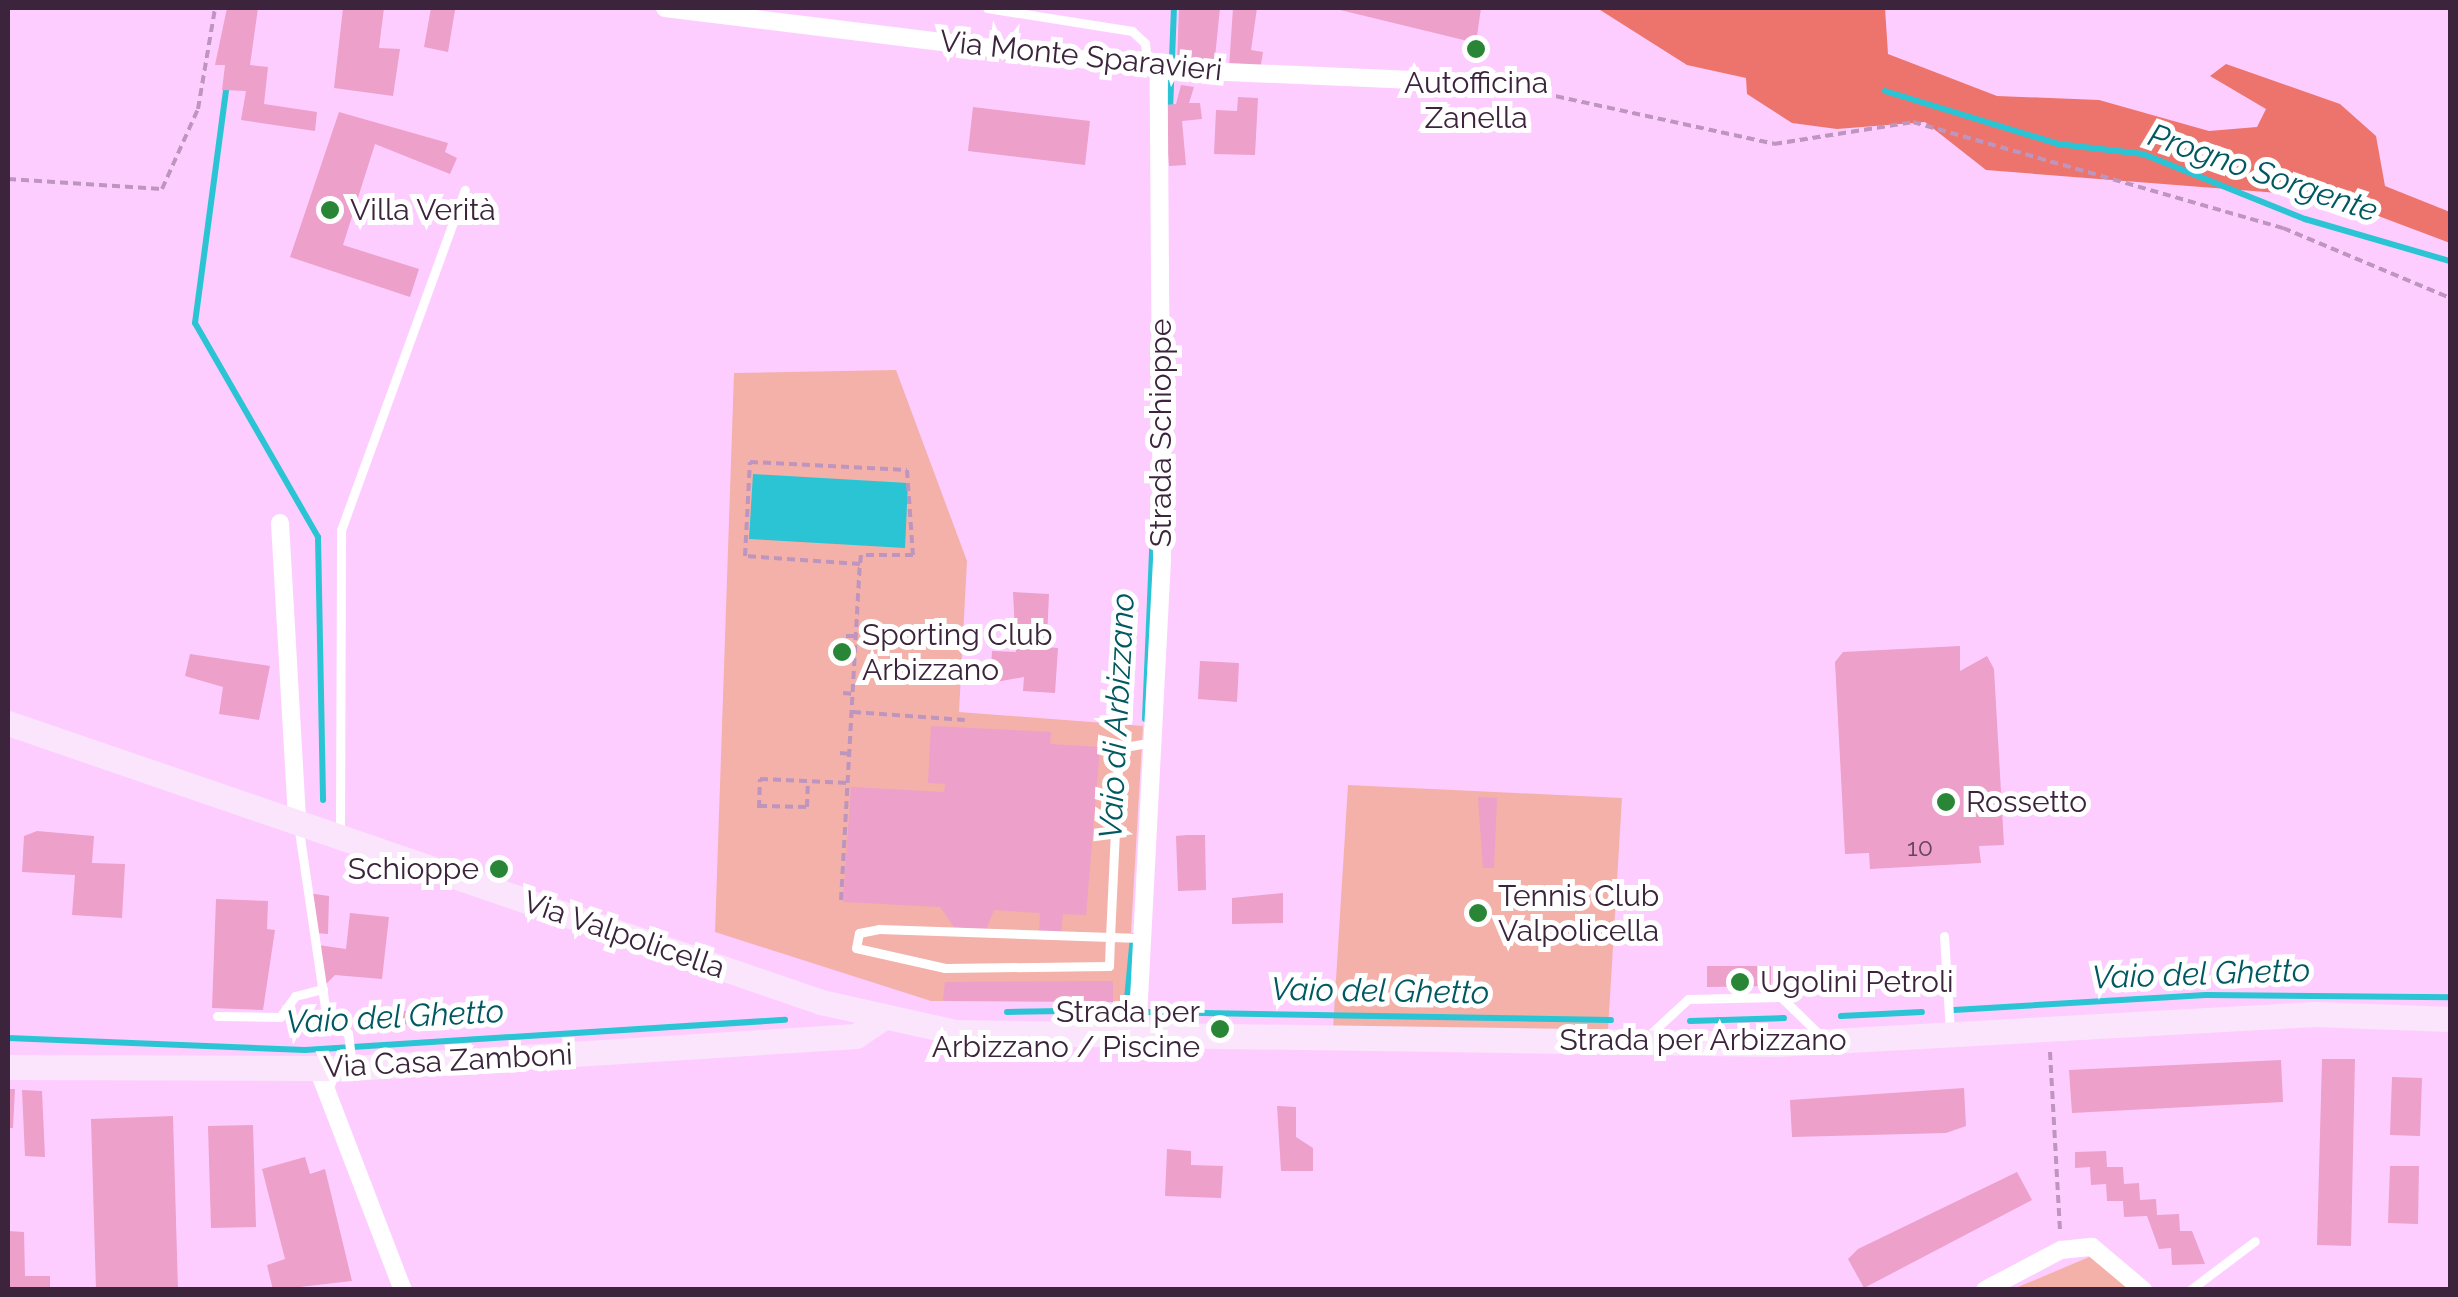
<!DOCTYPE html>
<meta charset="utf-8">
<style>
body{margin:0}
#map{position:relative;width:2458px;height:1297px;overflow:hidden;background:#fecdff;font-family:Raleway,sans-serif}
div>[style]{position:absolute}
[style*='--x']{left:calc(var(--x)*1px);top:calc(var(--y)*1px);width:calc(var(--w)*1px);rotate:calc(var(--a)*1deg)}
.green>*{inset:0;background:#f3b1aa}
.forest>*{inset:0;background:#ed746c}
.water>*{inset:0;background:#2bc4d4}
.stream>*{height:6px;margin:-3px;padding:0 3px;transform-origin:3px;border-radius:3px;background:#2bc4d4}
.building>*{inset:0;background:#eca0ca}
.path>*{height:4px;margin-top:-2px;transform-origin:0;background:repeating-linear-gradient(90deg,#bd95be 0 8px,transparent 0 13px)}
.lane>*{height:9px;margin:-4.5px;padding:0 4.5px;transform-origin:4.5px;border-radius:4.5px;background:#fff}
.street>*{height:18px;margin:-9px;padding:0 9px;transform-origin:9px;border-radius:9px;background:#fff}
.secondary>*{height:25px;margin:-12.5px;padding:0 12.5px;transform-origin:12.5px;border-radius:12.5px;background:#fbe5fc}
.dots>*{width:28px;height:28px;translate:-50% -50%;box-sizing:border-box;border:5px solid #fff;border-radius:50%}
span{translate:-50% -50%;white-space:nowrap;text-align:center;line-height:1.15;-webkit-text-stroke:10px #fff;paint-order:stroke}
.number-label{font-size:25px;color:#674360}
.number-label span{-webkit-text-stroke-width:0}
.street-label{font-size:30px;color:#3b243c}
.poi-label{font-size:30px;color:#3b243c}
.left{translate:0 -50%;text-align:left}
.right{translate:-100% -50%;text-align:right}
.water-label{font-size:32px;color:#005961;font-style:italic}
.frame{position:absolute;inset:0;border:10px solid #3b243c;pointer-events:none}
</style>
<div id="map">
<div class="green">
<i style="clip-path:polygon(896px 370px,967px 561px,959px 712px,1143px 726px,1127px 1001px,931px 1001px,715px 932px,734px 373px)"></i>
<i style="clip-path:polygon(1348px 785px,1622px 798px,1608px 1030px,1333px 1028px)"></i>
<i style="clip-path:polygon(2094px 1255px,2135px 1290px,2011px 1290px)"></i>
</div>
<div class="forest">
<i style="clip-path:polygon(1597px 8px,1885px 8px,1888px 54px,1997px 96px,2099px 100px,2209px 131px,2257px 127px,2266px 109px,2210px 76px,2226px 64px,2340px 104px,2376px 136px,2385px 186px,2450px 212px,2450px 243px,2328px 197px,1986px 170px,1925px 122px,1837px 129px,1792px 123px,1747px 94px,1746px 78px,1687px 65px)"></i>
</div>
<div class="water">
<i style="clip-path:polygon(753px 474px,908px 483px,905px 548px,749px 539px)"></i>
</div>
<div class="stream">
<i style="--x:227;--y:83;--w:242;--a:97.6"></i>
<i style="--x:195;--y:323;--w:247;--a:60.1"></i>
<i style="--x:318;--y:537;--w:263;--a:88.9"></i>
<i style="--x:1885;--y:91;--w:181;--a:17"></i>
<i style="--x:2058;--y:144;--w:86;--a:6.7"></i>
<i style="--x:2143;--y:154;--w:175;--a:21.9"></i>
<i style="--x:2305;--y:219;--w:151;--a:16.2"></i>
<i style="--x:1170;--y:111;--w:103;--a:-87.8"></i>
<i style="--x:1145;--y:719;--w:192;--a:-87.6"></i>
<i style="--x:1126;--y:1010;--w:74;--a:-84.6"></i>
<i style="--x:1954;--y:1010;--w:252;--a:-3.4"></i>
<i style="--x:2206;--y:995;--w:244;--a:0.5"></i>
<i style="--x:1007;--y:1012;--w:119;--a:-1"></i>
<i style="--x:1147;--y:1012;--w:464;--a:1"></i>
<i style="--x:1841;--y:1016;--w:81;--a:-2.8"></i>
<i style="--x:1690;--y:1021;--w:94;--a:-1.8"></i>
<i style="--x:8;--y:1038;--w:297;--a:2.3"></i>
<i style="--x:305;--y:1050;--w:481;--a:-3.6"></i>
</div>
<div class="building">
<i style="clip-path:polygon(227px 8px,258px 8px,250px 65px,268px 67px,264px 104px,317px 112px,315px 131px,241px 120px,246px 91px,222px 90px,225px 65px,215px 65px)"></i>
<i style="clip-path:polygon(343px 8px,384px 8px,379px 48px,400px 49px,393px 96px,334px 88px)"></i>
<i style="clip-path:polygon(431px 8px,455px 10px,448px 52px,424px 47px)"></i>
<i style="clip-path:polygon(1179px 8px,1220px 8px,1214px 67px,1177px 64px)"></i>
<i style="clip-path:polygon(1233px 8px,1257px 8px,1251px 50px,1263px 52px,1260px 71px,1229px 68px)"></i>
<i style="clip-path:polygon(1332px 8px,1481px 8px,1476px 43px)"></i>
<i style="clip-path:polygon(1181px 85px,1194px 87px,1189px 103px,1200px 103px,1202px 119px,1182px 121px,1186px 165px,1169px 166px,1164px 105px,1176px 104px)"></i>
<i style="clip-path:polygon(1238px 97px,1258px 98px,1255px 155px,1214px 154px,1216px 110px,1237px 111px)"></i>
<i style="clip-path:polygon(973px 107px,1090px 121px,1085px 165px,968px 151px)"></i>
<i style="clip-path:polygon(339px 112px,448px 143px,445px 152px,457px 158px,450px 174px,375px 144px,343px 245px,419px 269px,410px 297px,290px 257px)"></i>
<i style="clip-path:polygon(1013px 592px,1049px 594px,1047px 639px,1034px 646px,1058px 648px,1055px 693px,1023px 691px,1024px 677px,990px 683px,992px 651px,1016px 652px)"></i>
<i style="clip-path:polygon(1960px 646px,1960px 671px,1987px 656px,1994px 669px,2004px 845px,1979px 846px,1981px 863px,1870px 869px,1869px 853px,1845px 854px,1835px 662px,1843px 652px)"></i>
<i style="clip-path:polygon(190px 654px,270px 666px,259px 720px,219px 714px,223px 687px,185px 676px)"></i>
<i style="clip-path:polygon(1200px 661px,1239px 663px,1237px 702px,1198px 699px)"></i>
<i style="clip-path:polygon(931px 726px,1051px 732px,1050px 744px,1100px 747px,1086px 915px,1063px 914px,1061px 933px,1039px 933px,1040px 913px,994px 910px,986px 930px,954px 927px,940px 907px,843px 902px,851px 787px,944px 792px,945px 784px,928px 783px)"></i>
<i style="clip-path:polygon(1478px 797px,1497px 798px,1494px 868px,1483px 868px)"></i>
<i style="clip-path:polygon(37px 831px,94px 836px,92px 863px,125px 864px,122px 918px,72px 915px,75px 875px,22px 872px,24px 836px)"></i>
<i style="clip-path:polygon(1187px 835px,1205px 835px,1206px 890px,1178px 891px,1176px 836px)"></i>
<i style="clip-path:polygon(308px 893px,329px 896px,328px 934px,316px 933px)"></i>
<i style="clip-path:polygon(1283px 893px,1283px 923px,1232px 924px,1232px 898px)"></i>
<i style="clip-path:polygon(216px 899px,268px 901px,267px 929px,275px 930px,263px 1010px,212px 1008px)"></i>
<i style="clip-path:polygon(350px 913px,389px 917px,382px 979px,335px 975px,323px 987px,318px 945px,346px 949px)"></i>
<i style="clip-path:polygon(1707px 966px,1771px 966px,1771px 986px,1707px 987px)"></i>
<i style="clip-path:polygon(1113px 981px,1113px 1002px,943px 1001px,945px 982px)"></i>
<i style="clip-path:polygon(420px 1010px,421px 1024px,359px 1025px,355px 1014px)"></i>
<i style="clip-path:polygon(2322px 1059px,2355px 1059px,2351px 1246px,2317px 1245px)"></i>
<i style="clip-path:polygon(2281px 1060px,2283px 1102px,2072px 1113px,2069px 1070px)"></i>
<i style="clip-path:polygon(2392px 1077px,2422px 1078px,2420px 1136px,2390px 1135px)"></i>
<i style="clip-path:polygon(1964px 1088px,1966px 1126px,1946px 1133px,1792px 1137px,1790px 1100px)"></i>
<i style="clip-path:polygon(8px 1089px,15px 1089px,13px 1128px,8px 1128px)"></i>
<i style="clip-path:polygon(22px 1090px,42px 1091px,45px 1157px,25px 1156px)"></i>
<i style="clip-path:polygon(1277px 1106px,1296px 1107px,1296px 1137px,1313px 1148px,1313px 1171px,1281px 1171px)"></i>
<i style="clip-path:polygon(173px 1116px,178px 1290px,96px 1290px,91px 1119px)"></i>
<i style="clip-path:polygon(253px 1125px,256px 1227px,211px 1228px,208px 1126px)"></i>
<i style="clip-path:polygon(1167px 1149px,1191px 1151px,1191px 1165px,1223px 1166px,1221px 1198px,1165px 1196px)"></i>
<i style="clip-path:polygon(2106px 1151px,2107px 1167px,2123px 1167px,2124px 1184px,2139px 1183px,2140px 1200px,2156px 1199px,2157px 1215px,2179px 1214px,2180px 1231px,2192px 1231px,2205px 1264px,2172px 1265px,2171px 1248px,2159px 1249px,2147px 1216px,2124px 1217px,2123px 1201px,2107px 1201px,2106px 1184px,2091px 1185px,2090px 1167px,2075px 1168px,2075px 1152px)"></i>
<i style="clip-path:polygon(305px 1157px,310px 1174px,325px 1169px,352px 1281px,273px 1290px,267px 1265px,285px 1259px,262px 1169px)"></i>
<i style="clip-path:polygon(2390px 1166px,2419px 1166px,2418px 1224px,2388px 1223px)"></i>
<i style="clip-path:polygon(2017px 1172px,2032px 1200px,1864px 1288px,1848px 1259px,1858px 1249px)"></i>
<i style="clip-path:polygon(8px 1231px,24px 1232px,25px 1276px,50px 1276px,50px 1290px,8px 1290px)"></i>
</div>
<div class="path">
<i style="--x:1518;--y:88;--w:262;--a:12.3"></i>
<i style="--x:1774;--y:144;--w:141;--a:-9"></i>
<i style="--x:1913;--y:122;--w:385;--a:16"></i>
<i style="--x:2283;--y:228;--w:181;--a:22.7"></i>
<i style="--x:8;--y:179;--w:154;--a:3.7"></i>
<i style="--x:162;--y:189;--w:88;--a:-65.8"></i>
<i style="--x:198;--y:109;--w:102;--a:-80.4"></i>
<i style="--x:846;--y:636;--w:11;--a:0"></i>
<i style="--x:843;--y:693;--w:11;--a:5"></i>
<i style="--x:853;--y:712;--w:112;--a:4.1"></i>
<i style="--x:840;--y:753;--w:11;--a:5"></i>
<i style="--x:759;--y:806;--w:48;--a:1.2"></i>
<i style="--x:807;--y:807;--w:26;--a:-88"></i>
<i style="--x:759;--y:808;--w:29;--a:-88"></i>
<i style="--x:760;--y:779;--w:89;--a:2.6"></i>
<i style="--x:841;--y:900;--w:337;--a:-86.8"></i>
<i style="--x:860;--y:564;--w:115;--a:-176"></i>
<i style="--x:745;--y:556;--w:94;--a:-87"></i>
<i style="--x:750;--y:462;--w:157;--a:2.9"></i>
<i style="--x:907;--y:470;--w:85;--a:86"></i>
<i style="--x:913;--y:555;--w:52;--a:180"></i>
<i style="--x:861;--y:555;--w:9;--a:96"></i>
<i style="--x:2050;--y:1052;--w:180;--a:86.8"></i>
</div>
<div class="lane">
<i style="--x:987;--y:8;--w:147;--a:9"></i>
<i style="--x:1132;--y:31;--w:18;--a:43"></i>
<i style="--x:1145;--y:43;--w:25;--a:83"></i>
<i style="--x:298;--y:824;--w:185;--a:81.6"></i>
<i style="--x:325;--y:1007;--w:22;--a:66"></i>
<i style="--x:334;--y:1027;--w:15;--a:23"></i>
<i style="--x:348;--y:1033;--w:32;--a:83"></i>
<i style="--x:340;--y:834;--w:304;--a:-89.8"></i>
<i style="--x:341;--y:530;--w:362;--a:-70"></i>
<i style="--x:1944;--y:936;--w:95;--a:86.4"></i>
<i style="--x:1141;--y:938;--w:31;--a:-178"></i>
<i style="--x:1110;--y:937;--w:29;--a:92"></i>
<i style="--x:1109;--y:966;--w:164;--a:179.3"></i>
<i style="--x:945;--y:968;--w:91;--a:-167.3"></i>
<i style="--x:856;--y:948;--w:15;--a:-79"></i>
<i style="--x:859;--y:933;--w:20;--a:-11"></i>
<i style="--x:879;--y:929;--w:231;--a:2"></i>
<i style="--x:1110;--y:937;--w:189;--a:-87.3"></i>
<i style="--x:1119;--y:748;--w:35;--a:-10"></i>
<i style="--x:217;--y:1016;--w:63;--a:0.9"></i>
<i style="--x:280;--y:1017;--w:26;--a:-54"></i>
<i style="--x:295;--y:996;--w:29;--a:-14"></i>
<i style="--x:1647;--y:1037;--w:56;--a:-42.8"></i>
<i style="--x:1688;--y:999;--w:93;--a:-1.2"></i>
<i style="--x:1781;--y:997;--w:56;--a:44.3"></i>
<i style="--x:2190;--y:1290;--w:81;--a:-37"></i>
</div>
<div class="street">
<i style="--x:665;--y:8;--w:498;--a:7"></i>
<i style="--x:1159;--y:69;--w:340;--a:2.5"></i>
<i style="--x:280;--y:523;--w:296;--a:86.7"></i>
<i style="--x:1137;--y:1037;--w:479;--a:-87"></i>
<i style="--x:1162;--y:559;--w:490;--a:-90.4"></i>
<i style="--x:318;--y:1069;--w:237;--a:69"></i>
<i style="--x:1985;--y:1290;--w:86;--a:-27.8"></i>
<i style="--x:2061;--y:1250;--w:31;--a:-6"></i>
<i style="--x:2092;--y:1247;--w:67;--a:40.1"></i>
</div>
<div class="secondary">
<i style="--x:8;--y:723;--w:860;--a:18.94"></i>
<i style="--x:821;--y:1002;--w:137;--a:12.6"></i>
<i style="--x:955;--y:1032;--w:821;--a:0.84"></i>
<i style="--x:1776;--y:1044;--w:540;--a:-3.19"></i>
<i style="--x:2315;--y:1014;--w:135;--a:2.1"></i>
<i style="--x:8;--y:1067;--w:344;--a:0.2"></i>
<i style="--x:352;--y:1068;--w:505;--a:-3.63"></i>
<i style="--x:856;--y:1036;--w:30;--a:-34"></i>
</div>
<div class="dots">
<i style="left:1476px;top:49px;background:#2a8637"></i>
<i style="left:330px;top:210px;background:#2a8637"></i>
<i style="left:842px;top:652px;background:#2a8637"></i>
<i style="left:1946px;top:802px;background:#2a8637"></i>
<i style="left:499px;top:869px;background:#2a8637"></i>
<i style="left:1478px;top:913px;background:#2a8637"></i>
<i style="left:1740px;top:982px;background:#2a8637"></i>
<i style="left:1220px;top:1029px;background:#2a8637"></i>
</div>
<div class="number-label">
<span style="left:1920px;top:847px">10</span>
</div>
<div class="street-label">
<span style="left:1081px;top:56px;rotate:6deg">Via Monte Sparavieri</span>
<span style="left:1161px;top:433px;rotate:-90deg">Strada Schioppe</span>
<span style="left:624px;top:935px;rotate:19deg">Via Valpolicella</span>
<span style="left:1703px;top:1040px">Strada per Arbizzano</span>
<span style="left:448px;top:1061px;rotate:-3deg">Via Casa Zamboni</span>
</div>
<div class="poi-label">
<span style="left:1476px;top:100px">Autofficina<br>Zanella</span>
<span class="left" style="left:350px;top:210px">Villa Verità</span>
<span class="left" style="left:862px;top:652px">Sporting Club<br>Arbizzano</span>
<span class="left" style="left:1966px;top:802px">Rossetto</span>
<span class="right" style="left:479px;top:869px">Schioppe</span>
<span class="left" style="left:1498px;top:913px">Tennis Club<br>Valpolicella</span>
<span class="left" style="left:1760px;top:982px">Ugolini Petroli</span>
<span class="right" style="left:1200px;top:1029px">Strada per<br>Arbizzano / Piscine</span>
</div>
<div class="water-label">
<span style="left:2263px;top:173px;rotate:19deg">Progno Sorgente</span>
<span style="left:1117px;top:716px;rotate:-87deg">Vaio di Arbizzano</span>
<span style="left:2201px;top:974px;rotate:-2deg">Vaio del Ghetto</span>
<span style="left:1380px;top:991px;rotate:1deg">Vaio del Ghetto</span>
<span style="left:395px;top:1017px;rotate:-3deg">Vaio del Ghetto</span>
</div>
<div class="frame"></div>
</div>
